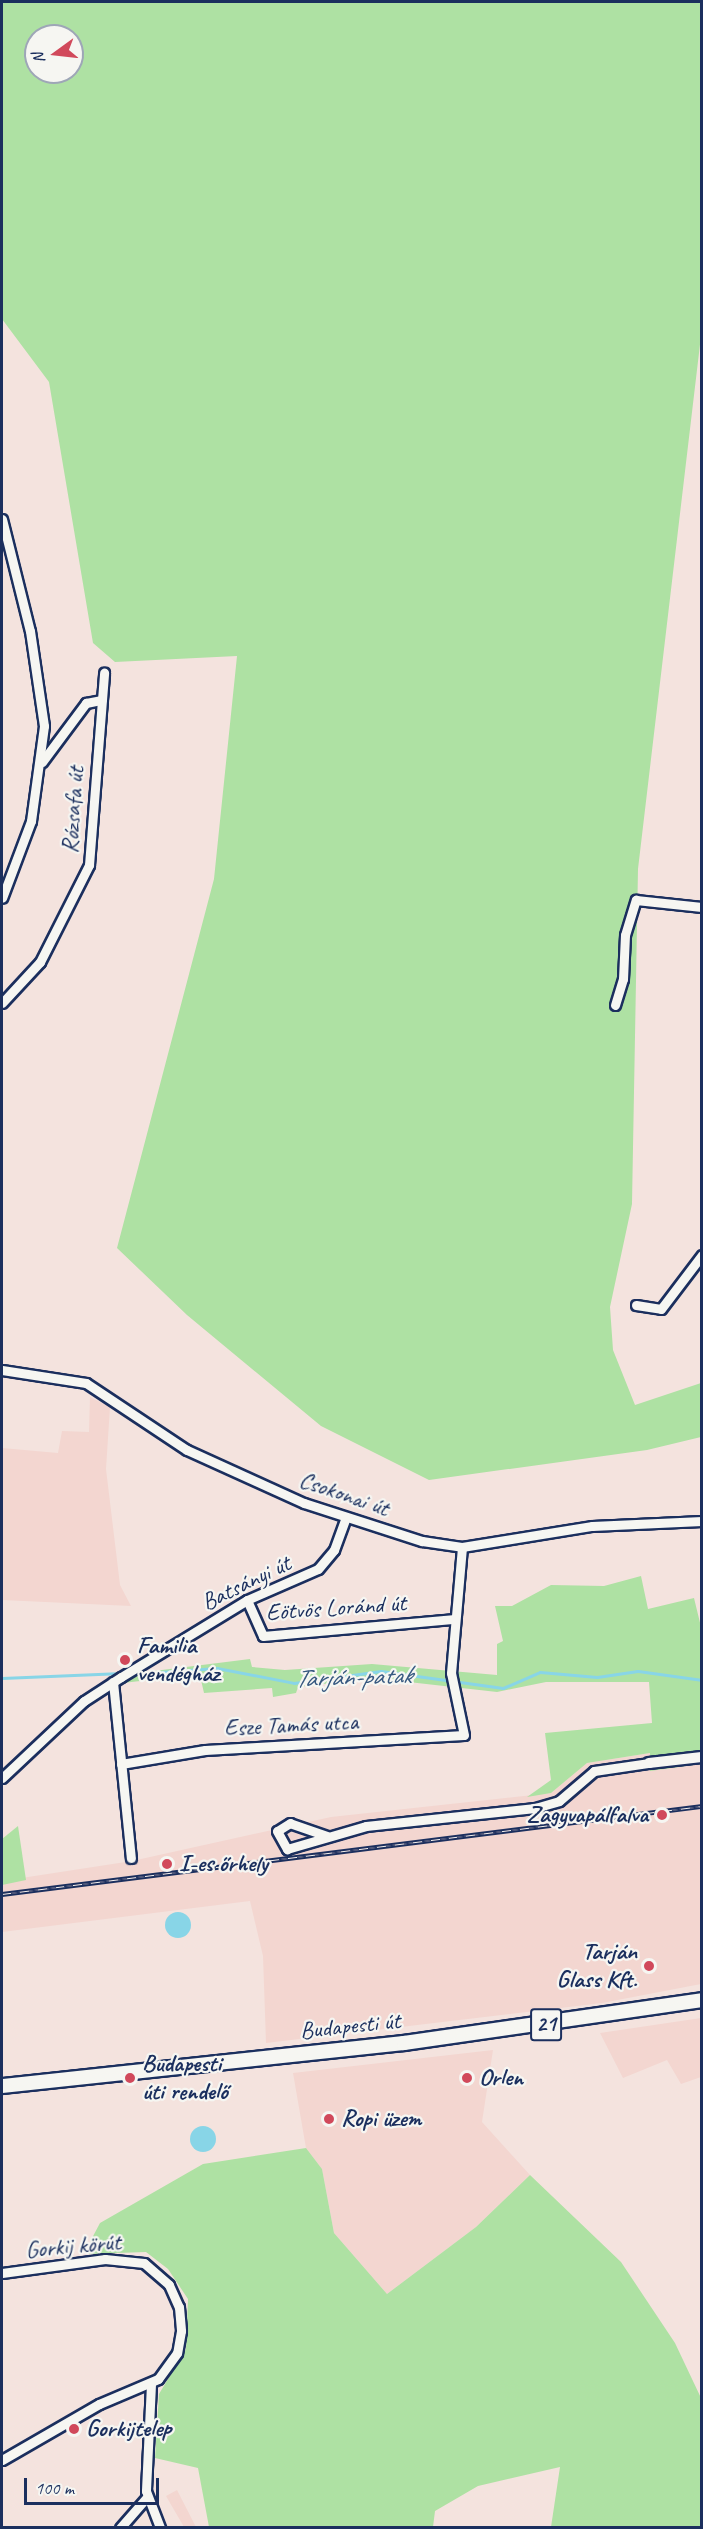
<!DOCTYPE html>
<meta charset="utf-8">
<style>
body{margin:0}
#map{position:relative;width:703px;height:2529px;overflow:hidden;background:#f4e3de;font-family:Caveat,sans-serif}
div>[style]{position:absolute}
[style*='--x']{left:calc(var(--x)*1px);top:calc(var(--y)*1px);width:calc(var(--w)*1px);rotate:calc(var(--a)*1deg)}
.built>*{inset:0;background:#f3d6d0}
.green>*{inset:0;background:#aee1a3}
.water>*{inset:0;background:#88d5e7}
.round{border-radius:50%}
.stream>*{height:3px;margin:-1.5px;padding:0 1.5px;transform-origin:1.5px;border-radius:1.5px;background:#88d5e7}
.roads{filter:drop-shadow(2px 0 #1b2f5e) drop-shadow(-2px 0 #1b2f5e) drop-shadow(0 2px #1b2f5e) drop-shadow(0 -2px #1b2f5e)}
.minor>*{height:9px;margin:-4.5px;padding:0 4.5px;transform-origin:4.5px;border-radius:4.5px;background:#f6f6f2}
.tertiary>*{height:10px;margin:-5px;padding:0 5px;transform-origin:5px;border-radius:5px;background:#f6f6f2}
.primary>*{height:14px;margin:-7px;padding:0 7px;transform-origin:7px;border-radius:7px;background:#f6f6f2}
.rail>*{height:5px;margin-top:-2.5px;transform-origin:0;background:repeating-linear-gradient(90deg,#f6f6f2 0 9px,#1b2f5e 0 18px);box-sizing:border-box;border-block:2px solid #1b2f5e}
.dots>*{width:16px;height:16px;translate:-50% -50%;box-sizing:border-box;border:3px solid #f6f6f2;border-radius:50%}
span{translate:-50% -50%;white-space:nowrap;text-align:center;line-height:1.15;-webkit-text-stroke:4.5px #f6f6f2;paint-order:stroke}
.shield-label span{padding:2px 4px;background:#f6f6f2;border:2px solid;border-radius:4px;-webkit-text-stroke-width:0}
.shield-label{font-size:22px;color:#1b2f5e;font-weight:700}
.street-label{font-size:24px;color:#1b2f5e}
.poi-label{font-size:24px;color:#1b2f5e;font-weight:700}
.left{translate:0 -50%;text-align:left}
.right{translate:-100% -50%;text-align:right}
.water-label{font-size:26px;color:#365880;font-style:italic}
.frame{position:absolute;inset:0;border:3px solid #1b2f5e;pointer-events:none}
.north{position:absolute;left:24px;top:24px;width:60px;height:60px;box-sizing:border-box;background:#f6f6f2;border:2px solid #9ea6b7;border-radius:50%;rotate:255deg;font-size:16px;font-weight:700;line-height:24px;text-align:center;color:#1b2f5e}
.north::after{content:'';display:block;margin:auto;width:21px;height:27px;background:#d1495b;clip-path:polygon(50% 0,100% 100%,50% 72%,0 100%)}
.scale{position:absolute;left:24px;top:2478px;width:135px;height:27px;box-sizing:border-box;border:3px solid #1b2f5e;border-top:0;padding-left:8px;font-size:18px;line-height:21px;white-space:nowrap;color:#1b2f5e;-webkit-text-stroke:4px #f6f6f2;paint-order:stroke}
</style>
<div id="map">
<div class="built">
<i style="clip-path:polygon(90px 1397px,110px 1407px,106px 1469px,120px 1585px,131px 1606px,2px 1600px,2px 1448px,58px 1453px,62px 1431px,89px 1432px)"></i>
<i style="clip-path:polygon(650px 1753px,650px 1770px,701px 1764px,701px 1984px,602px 2003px,266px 2043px,263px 1956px,250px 1901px,2px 1932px,2px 1881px,132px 1861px,331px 1817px,551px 1793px,587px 1763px)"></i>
<i style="clip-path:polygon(701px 2018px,701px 2077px,681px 2084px,667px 2060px,623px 2078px,600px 2033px)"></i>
<i style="clip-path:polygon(493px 2050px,482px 2122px,530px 2175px,476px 2227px,387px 2294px,334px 2233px,322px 2169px,306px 2148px,293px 2073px)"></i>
<i style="clip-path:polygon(177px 2490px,196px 2527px,202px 2527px,184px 2527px,166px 2496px)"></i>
</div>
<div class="green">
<i style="clip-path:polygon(evenodd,2px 2px,701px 2px,701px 336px,638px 869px,632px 1204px,610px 1307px,613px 1350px,635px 1405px,701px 1383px,701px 1437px,647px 1450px,429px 1480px,321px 1426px,187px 1315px,117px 1248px,214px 879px,237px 656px,115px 662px,93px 643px,49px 382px,2px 319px,2px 2px,36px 36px,72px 36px,72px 72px,36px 72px,36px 36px)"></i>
<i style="clip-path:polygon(641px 1576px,648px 1609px,694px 1598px,702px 1631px,701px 1764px,650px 1771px,650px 1753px,587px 1763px,551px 1793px,527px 1797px,551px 1780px,545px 1733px,652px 1723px,649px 1682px,546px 1682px,497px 1692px,373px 1678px,298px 1687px,296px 1693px,273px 1697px,272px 1688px,204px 1693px,201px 1680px,183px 1676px,123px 1683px,146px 1672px,250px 1659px,252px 1667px,285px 1670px,372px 1664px,497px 1675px,497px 1644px,503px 1641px,495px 1606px,512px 1606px,551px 1585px,604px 1586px)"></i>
<i style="clip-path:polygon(18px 1826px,26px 1880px,2px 1885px,2px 1839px)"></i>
<i style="clip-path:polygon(306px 2148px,322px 2169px,334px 2233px,387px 2294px,476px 2227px,530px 2175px,621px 2262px,675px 2343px,701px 2398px,701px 2527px,551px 2527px,560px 2467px,478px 2486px,435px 2511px,433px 2527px,209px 2527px,198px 2468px,155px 2458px,159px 2394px,186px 2349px,188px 2299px,168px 2269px,146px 2252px,88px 2254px,91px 2240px,100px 2223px,203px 2164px)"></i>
</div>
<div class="water">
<i class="round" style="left:165px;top:1912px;width:26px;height:26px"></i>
<i class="round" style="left:190px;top:2126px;width:26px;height:26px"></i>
</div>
<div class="stream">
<i style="--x:132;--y:1674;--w:85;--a:-4"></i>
<i style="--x:217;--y:1668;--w:78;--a:11"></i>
<i style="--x:294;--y:1683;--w:88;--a:-7.9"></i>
<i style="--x:381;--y:1671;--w:123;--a:7.9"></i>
<i style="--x:503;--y:1688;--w:40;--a:-23.4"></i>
<i style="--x:540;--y:1672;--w:57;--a:5"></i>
<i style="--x:597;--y:1677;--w:41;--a:-8.3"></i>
<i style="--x:638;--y:1671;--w:65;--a:8"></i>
<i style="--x:2;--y:1678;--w:120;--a:-2.4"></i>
</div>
<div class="roads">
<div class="minor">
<i style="--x:2;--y:519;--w:115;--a:76"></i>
<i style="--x:30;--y:631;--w:96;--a:81.6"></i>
<i style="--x:44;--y:726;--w:96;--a:97.8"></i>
<i style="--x:31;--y:821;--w:82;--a:110.6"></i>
<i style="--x:42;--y:762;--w:74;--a:-53.3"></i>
<i style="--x:86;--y:703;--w:16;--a:-11"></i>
<i style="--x:2;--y:1003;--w:56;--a:-47.2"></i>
<i style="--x:40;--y:962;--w:109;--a:-63.2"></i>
<i style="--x:89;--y:865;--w:193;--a:-85.5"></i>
<i style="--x:615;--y:1005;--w:27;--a:-73"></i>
<i style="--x:623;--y:979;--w:44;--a:-87.4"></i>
<i style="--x:625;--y:935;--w:37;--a:-73"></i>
<i style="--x:636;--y:900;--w:66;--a:6.1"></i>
<i style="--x:636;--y:1305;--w:25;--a:9"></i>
<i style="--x:661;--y:1309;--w:68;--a:-52.8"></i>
<i style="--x:2;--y:1370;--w:85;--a:8.8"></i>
<i style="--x:86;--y:1383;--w:121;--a:33.6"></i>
<i style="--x:187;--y:1450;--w:128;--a:24.4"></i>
<i style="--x:304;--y:1503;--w:124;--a:17.9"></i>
<i style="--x:422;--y:1541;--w:40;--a:8.5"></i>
<i style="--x:462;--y:1547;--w:132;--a:-9.2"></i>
<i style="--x:592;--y:1526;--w:110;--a:-2.6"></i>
<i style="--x:247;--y:1600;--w:39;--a:66"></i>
<i style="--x:263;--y:1636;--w:190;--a:-5.1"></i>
<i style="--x:113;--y:1682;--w:177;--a:84.2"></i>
<i style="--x:121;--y:1764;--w:85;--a:-9.5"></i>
<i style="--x:205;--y:1750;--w:259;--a:-3.3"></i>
<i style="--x:464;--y:1735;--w:63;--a:-101.8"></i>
<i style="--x:451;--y:1673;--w:126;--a:-85"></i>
<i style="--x:2;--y:1778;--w:112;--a:-43.2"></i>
<i style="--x:84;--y:1701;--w:44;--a:-33"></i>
<i style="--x:121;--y:1677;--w:148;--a:-31.4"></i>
<i style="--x:247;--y:1600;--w:77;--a:-23.6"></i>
<i style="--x:318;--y:1569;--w:25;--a:-50"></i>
<i style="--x:334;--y:1550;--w:35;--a:-70"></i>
<i style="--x:327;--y:1836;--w:39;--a:-161"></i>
<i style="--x:290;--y:1823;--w:15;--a:148"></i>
<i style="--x:277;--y:1831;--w:21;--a:61"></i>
<i style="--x:287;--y:1849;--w:82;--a:-16.2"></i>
<i style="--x:366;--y:1826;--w:170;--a:-6.1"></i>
<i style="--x:535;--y:1808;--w:25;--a:-16"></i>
<i style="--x:559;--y:1801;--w:46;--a:-40.6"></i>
<i style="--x:594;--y:1771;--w:56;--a:-8.3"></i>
<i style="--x:2;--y:2273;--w:104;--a:-7.7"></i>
<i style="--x:105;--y:2259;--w:39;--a:6"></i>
<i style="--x:144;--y:2263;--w:33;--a:41"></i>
<i style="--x:169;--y:2285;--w:24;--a:66"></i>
<i style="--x:179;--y:2307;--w:24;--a:85"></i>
<i style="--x:181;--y:2331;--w:22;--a:100"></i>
<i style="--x:177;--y:2353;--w:32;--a:126"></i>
<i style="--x:158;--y:2379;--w:64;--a:157"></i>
<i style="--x:99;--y:2404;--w:112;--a:150"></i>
<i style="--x:151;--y:2384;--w:107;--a:92.7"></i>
<i style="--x:146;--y:2491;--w:40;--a:69"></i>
<i style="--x:120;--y:2528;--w:41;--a:-48.9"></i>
</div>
<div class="tertiary">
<i style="--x:649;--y:1763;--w:53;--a:-6.5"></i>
</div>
<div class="primary">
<i style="--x:2;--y:2086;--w:404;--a:-6.1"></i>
<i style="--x:404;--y:2043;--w:301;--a:-8.2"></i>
</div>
</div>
<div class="rail">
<i style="--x:2;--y:1894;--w:706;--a:-7.17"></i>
</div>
<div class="dots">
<i style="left:125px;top:1660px;background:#d1495b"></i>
<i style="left:662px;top:1815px;background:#d1495b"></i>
<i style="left:167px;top:1864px;background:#d1495b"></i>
<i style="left:649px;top:1966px;background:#d1495b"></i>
<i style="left:130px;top:2078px;background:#d1495b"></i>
<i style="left:467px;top:2078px;background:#d1495b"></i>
<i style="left:329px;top:2119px;background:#d1495b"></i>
<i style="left:74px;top:2429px;background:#d1495b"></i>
</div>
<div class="shield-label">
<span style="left:546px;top:2025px">21</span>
</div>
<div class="street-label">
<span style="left:73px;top:810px;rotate:-86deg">Rózsafa út</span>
<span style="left:344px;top:1494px;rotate:19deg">Csokonai út</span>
<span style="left:246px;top:1583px;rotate:-26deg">Batsányi út</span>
<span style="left:336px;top:1608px;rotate:-4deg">Eötvös Loránd út</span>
<span style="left:291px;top:1725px;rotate:-3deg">Esze Tamás utca</span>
<span style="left:350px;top:2026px;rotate:-6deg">Budapesti út</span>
<span style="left:73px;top:2246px;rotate:-5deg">Gorkij körút</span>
</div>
<div class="poi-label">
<span class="left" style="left:137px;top:1660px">Familia<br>vendégház</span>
<span class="right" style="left:648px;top:1815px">Zagyvapálfalva</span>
<span class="left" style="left:179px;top:1864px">I-es őrhely</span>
<span class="right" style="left:637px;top:1966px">Tarján<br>Glass Kft.</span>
<span class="left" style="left:142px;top:2078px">Budapesti<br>úti rendelő</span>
<span class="left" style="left:479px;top:2078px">Orlen</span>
<span class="left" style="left:341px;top:2119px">Ropi üzem</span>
<span class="left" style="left:86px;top:2429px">Gorkijtelep</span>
</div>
<div class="water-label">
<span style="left:353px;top:1677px;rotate:-2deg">Tarján-patak</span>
</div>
<div class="frame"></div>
<div class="north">N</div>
<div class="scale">100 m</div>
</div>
